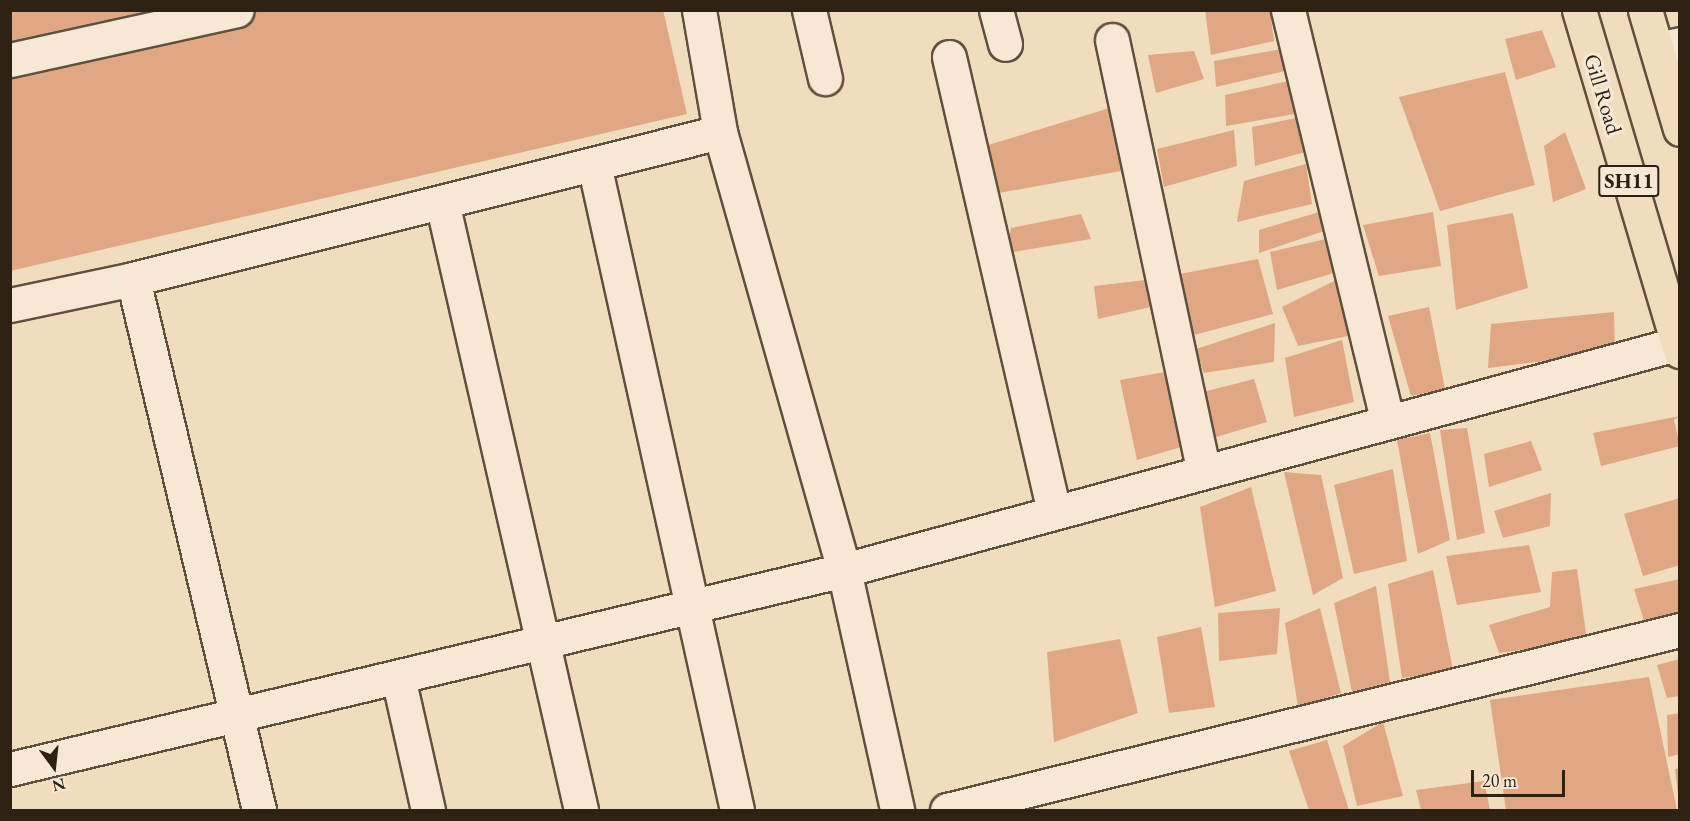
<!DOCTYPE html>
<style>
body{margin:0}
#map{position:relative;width:1690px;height:821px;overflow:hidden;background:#f1dcbe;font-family:"EB Garamond",serif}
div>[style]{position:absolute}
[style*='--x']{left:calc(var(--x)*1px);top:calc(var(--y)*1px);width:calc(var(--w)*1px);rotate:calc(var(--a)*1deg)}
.building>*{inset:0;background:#e0a784}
.roads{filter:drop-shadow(2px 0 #5f503e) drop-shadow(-2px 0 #5f503e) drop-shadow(0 2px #5f503e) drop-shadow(0 -2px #5f503e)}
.minor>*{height:33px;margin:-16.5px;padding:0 16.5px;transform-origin:16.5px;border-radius:16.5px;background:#f6e8d5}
.major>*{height:33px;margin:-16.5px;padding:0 16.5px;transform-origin:16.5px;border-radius:16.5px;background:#f1dcbe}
span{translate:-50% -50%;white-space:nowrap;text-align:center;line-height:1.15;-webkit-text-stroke:6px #f6e8d5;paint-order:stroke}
.shield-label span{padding:2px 4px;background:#f6e8d5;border:2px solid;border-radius:4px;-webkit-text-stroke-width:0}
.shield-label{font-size:21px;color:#2e2114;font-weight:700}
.street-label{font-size:22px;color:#2e2114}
.frame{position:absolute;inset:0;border:12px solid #2e2114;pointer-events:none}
.north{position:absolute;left:24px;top:737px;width:60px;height:60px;-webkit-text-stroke:4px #f6e8d5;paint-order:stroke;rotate:165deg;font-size:16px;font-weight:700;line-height:24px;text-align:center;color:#2e2114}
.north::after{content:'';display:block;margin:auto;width:21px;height:27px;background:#2e2114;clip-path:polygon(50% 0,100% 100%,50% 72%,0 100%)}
.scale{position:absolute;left:1471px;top:770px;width:94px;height:27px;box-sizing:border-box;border:3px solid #2e2114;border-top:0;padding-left:8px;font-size:18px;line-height:21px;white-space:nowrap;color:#2e2114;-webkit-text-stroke:4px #f6e8d5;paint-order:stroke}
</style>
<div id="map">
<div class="building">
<i style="clip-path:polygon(10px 10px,663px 10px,687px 114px,10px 271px)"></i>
<i style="clip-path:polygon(1205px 10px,1270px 10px,1274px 41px,1211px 55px)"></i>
<i style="clip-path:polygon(1542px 30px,1556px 67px,1516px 80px,1505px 39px)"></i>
<i style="clip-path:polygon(1282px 49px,1285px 71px,1216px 87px,1214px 61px)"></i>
<i style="clip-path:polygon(1194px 51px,1204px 79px,1156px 93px,1148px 55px)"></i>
<i style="clip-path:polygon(1505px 72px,1535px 185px,1440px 211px,1399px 97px)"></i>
<i style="clip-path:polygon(1293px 80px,1295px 114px,1226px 126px,1225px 95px)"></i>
<i style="clip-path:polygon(1113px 107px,1121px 171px,999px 193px,985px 146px)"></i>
<i style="clip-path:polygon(1296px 118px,1309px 151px,1255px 166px,1252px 127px)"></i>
<i style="clip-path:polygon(1234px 130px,1237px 166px,1164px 187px,1157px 149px)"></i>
<i style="clip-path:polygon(1565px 132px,1586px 189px,1553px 202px,1544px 146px)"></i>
<i style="clip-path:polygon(1306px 164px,1312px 204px,1237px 222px,1244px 181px)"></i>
<i style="clip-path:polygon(1319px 212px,1324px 213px,1324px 231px,1259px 253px,1259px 230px)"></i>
<i style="clip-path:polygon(1433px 212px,1441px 266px,1379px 276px,1363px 225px)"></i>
<i style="clip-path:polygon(1513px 213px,1528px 288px,1456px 310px,1447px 225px)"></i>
<i style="clip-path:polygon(1081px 214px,1091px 239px,1007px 253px,1011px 228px)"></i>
<i style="clip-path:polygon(1330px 238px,1334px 273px,1277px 290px,1270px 252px)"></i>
<i style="clip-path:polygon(1258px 259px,1273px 314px,1190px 336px,1180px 274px)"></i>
<i style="clip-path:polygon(1346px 275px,1348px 336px,1298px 346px,1282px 307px)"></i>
<i style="clip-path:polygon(1146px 280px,1155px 306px,1098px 319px,1094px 286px)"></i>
<i style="clip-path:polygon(1429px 307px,1445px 389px,1411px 396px,1388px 316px)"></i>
<i style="clip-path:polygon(1614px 312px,1615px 352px,1488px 368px,1491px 324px)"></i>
<i style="clip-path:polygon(1275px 323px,1274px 362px,1204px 373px,1196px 349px)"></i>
<i style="clip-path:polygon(1342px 340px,1354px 402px,1294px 417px,1285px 358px)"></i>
<i style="clip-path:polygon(1165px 372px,1181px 447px,1137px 460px,1120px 380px)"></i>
<i style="clip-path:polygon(1254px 379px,1267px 422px,1209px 439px,1203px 392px)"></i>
<i style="clip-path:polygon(1680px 416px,1674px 420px,1680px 446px,1601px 466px,1593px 433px)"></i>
<i style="clip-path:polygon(1467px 428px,1485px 533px,1457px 540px,1440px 430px)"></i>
<i style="clip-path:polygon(1430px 433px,1450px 540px,1418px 554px,1397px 440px)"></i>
<i style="clip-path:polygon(1531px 441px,1542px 470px,1489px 487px,1484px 454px)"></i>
<i style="clip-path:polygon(1393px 469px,1407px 561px,1354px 574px,1334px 485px)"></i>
<i style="clip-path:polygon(1284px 472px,1321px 475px,1343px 578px,1313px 595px)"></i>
<i style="clip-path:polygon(1251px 487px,1276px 591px,1215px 607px,1200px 507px)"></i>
<i style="clip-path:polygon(1551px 493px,1550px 526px,1503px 538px,1494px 511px)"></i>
<i style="clip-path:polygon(1680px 498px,1680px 565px,1643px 576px,1624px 514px)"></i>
<i style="clip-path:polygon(1529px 545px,1541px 592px,1457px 605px,1446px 556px)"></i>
<i style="clip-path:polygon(1577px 569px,1587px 641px,1499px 653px,1489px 625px,1550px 607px,1552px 572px)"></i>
<i style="clip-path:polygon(1433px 570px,1453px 670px,1402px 678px,1388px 584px)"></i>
<i style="clip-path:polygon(1680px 579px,1680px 614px,1645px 624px,1634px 589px)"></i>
<i style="clip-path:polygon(1376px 586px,1390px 682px,1352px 692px,1334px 603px)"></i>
<i style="clip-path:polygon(1280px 608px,1277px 654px,1219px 661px,1218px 613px)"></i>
<i style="clip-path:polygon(1320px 608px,1341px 693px,1298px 707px,1285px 623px)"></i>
<i style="clip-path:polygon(1201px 627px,1215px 707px,1169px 713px,1157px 637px)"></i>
<i style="clip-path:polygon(1120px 639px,1138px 713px,1054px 742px,1047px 652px)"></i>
<i style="clip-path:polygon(1680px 659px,1680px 696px,1667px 698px,1657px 665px)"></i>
<i style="clip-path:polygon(1649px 677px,1677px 810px,1506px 810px,1490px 700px)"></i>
<i style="clip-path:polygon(1680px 713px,1680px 754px,1668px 757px,1667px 715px)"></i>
<i style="clip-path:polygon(1383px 722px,1403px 796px,1357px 806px,1343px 746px)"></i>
<i style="clip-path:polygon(1327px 740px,1349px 810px,1309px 810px,1289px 751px)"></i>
<i style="clip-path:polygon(1680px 768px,1680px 796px,1678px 796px,1675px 769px)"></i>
<i style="clip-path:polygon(1484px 781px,1490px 810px,1421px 810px,1416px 790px)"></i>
</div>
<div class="roads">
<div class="minor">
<i style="--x:699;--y:10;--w:124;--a:80.2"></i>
<i style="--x:720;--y:132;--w:455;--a:74.2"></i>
<i style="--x:844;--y:570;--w:246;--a:77.5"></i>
<i style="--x:809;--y:10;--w:70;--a:76.8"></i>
<i style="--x:996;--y:10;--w:35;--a:75"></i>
<i style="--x:1288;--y:10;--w:422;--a:76.4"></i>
<i style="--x:1112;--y:40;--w:441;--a:78"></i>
<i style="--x:1657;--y:49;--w:24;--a:-12"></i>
<i style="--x:949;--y:57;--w:467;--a:77"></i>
<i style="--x:10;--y:60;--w:232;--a:-12.4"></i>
<i style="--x:594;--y:164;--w:662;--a:77.52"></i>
<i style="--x:442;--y:202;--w:624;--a:77.12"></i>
<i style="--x:133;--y:279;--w:546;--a:76.65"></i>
<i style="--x:10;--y:305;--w:126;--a:-11.9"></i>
<i style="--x:133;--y:279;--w:605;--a:-14.06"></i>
<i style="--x:398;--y:677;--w:136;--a:77.3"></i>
<i style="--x:10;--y:769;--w:857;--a:-13.42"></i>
<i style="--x:844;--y:570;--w:866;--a:-15.19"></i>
<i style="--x:947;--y:810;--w:755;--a:-13.8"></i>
</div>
<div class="major">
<i style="--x:1579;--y:10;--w:356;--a:73.5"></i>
<i style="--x:1645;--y:10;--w:124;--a:73.6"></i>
</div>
</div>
<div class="shield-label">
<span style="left:1629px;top:181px">SH11</span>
</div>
<div class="street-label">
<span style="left:1603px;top:94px;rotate:73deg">Gill Road</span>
</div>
<div class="frame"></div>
<div class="north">N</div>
<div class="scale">20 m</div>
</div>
